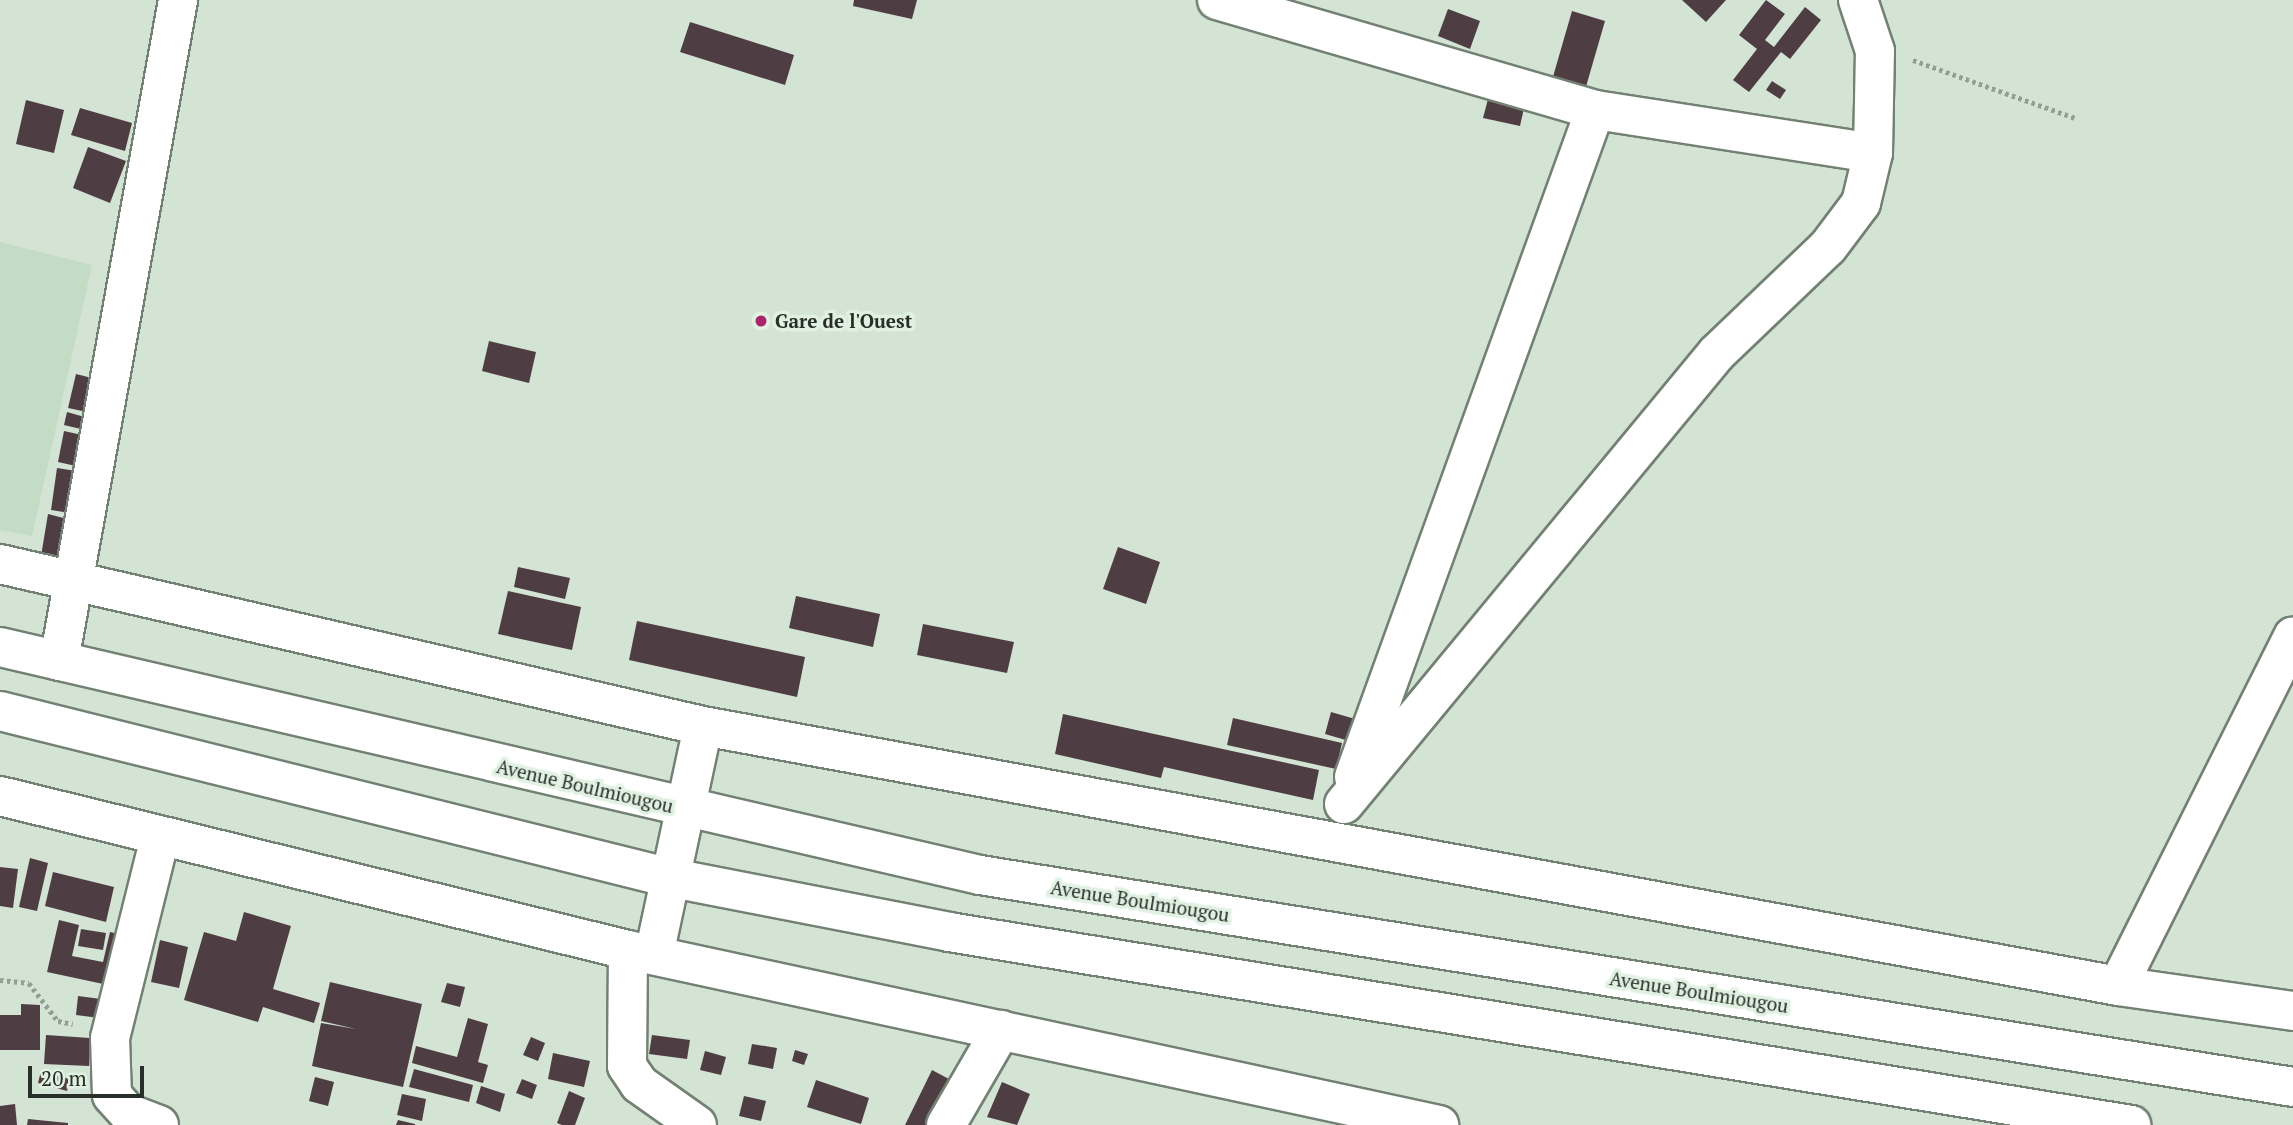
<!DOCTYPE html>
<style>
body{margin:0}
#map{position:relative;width:2293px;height:1125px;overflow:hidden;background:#d3e4d5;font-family:"PT Serif",serif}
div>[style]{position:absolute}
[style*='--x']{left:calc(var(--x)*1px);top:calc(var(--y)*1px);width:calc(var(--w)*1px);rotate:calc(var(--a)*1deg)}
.built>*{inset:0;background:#c4dbc6}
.building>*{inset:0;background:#4f3d44}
.path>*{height:4.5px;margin-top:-2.25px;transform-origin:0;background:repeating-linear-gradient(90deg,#929f93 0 3.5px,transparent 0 7px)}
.roads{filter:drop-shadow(2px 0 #728173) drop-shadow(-2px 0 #728173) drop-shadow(0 2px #728173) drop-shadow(0 -2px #728173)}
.minor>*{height:38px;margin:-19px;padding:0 19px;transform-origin:19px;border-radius:19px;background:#fff}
.highway>*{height:38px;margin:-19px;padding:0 19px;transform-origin:19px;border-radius:19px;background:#fff}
.dots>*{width:19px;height:19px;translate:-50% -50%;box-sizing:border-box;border:4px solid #e0f1e2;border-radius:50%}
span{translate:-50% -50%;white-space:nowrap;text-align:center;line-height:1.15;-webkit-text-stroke:7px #e0f1e2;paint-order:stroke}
.poi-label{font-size:19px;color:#282e28;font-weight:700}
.left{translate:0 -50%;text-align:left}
.street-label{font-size:19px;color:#282e28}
.scale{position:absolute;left:28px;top:1066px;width:116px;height:32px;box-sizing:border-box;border:4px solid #282e28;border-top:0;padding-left:9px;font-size:21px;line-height:24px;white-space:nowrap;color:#282e28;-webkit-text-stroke:5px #e0f1e2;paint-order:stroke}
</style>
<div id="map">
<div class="built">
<i style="clip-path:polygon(0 242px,92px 265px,32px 536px,0 530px)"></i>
</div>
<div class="building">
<i style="clip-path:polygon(854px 0,917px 0,912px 19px,853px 6px)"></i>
<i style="clip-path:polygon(1682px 0,1726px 0,1706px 22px)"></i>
<i style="clip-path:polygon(1766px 0,1785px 14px,1765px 40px,1774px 47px,1805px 7px,1821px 20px,1790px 59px,1781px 52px,1749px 92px,1733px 80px,1757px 49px,1739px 35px)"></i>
<i style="clip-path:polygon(1448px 9px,1480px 21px,1470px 49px,1438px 36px)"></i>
<i style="clip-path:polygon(1572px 11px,1605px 21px,1583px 97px,1550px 87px)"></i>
<i style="clip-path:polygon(690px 22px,794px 55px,785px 85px,680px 52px)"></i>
<i style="clip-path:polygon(1772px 81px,1786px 90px,1780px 99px,1766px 90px)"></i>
<i style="clip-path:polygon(1488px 99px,1524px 108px,1520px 126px,1483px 118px)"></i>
<i style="clip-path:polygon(26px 100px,64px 110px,54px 153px,16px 144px)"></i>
<i style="clip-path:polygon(80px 108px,132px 123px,125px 151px,71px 135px)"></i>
<i style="clip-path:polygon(88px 147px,126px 161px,110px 203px,73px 188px)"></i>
<i style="clip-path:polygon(489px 341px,536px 352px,529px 383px,482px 371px)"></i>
<i style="clip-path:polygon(76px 374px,100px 380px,92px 413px,68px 408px)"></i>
<i style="clip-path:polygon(67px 412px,88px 418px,85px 430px,64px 425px)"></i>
<i style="clip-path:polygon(64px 431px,82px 435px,76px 466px,58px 462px)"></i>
<i style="clip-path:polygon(57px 468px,76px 471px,70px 513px,51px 510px)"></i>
<i style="clip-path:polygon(48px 514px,71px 520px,63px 560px,41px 556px)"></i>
<i style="clip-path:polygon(1118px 547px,1160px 562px,1146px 604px,1103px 589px)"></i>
<i style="clip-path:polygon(518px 567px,570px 578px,565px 599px,514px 587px)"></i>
<i style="clip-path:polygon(508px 591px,581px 607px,572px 650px,498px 634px)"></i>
<i style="clip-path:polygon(796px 596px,880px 614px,873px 647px,789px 628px)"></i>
<i style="clip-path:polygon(637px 621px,805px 657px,797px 697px,629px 660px)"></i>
<i style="clip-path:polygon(923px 624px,1014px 642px,1007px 673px,917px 655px)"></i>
<i style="clip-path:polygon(1331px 712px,1362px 721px,1356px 743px,1325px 734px)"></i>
<i style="clip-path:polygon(1063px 714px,1319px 770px,1313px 800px,1164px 767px,1161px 778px,1055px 754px)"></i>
<i style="clip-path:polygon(1233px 718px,1342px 743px,1336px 769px,1227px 745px)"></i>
<i style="clip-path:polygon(30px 858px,48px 863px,37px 911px,19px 907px)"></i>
<i style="clip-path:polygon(0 867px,18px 869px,13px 908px,0 906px)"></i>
<i style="clip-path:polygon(53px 872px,114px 887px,106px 922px,45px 906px)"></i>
<i style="clip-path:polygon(244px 912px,291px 926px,273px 989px,320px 1003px,314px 1023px,263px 1007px,258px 1022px,184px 1000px,204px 932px,236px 941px)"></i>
<i style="clip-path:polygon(59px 920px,79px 925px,72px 956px,103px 962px,110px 932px,119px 934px,108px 985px,47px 972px)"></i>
<i style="clip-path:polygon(81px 929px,106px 933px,103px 950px,78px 946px)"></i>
<i style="clip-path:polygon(160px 940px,188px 947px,179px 988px,151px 982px)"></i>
<i style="clip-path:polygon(330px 982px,422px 1004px,403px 1087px,312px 1066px,321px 1023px,356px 1029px,321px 1021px)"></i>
<i style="clip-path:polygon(447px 983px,465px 987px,460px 1007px,441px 1002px)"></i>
<i style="clip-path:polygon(78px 996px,109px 1000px,107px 1019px,76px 1015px)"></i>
<i style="clip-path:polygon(21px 1004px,40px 1005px,40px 1050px,0 1050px,0 1015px,21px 1015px)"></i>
<i style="clip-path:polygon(468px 1018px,488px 1024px,478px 1062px,488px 1065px,483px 1083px,412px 1063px,416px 1046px,457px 1057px)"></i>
<i style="clip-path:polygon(46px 1035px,90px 1038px,89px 1066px,44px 1064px)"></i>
<i style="clip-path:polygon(652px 1035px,690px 1040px,687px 1059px,649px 1054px)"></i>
<i style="clip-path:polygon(531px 1037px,545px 1043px,538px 1061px,523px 1055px)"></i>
<i style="clip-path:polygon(752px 1044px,777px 1048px,773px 1069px,748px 1064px)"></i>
<i style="clip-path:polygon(795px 1050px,808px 1054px,804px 1065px,792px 1061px)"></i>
<i style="clip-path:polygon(705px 1051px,726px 1057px,721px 1075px,700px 1070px)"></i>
<i style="clip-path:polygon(553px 1053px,590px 1061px,584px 1087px,548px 1079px)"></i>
<i style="clip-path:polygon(414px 1069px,473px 1085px,469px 1102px,409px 1087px)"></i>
<i style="clip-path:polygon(932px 1070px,949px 1079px,926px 1125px,905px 1125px)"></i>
<i style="clip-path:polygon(41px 1071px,70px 1079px,67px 1091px,38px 1083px)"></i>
<i style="clip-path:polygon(315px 1077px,334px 1082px,328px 1106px,309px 1101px)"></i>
<i style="clip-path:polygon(522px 1079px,537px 1085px,532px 1099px,516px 1093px)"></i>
<i style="clip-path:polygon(816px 1080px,869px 1098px,861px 1124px,807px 1107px)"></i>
<i style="clip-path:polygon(1002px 1082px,1030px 1094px,1017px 1125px,987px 1117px)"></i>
<i style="clip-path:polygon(481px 1086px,505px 1094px,500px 1112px,476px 1103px)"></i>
<i style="clip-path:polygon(569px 1091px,585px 1098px,575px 1125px,562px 1125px,557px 1123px)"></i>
<i style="clip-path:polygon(402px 1094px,426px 1099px,422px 1121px,397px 1115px)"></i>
<i style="clip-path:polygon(744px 1096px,766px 1101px,761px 1121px,739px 1116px)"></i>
<i style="clip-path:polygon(15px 1104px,17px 1125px,0 1125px,0 1106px)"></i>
<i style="clip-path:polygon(28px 1119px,68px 1123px,68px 1125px,27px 1125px)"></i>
<i style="clip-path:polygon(398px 1120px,415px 1124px,415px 1125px,396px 1125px)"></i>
</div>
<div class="path">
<i style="--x:1913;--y:60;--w:172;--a:19.7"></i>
<i style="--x:0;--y:980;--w:29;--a:6"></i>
<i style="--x:29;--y:983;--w:48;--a:52.7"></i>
<i style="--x:58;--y:1021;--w:15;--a:11"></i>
</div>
<div class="roads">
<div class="minor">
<i style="--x:1217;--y:0;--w:394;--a:16.2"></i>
<i style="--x:1595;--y:110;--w:281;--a:8.8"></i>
<i style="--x:0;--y:564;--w:721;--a:12.98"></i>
<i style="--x:703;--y:726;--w:1439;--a:10.41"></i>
<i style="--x:2118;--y:986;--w:391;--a:-63.4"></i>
<i style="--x:59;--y:661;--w:672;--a:-79.79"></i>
<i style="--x:1354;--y:777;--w:709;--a:-70.13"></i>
<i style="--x:0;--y:796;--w:647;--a:13.78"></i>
<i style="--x:628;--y:950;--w:830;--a:12.18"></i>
<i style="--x:1344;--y:804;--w:585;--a:-50.41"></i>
<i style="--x:1717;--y:353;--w:153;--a:-43.7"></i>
<i style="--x:1828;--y:247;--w:55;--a:-53.1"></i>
<i style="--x:1861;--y:203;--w:51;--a:-76.5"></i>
<i style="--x:1873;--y:153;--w:102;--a:-88.9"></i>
<i style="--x:1875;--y:51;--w:54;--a:-108.4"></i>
<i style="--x:628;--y:950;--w:116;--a:90.5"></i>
<i style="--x:627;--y:1066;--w:22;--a:56"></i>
<i style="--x:639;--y:1084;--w:71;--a:35.3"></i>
<i style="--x:654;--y:955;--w:234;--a:-77.9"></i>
<i style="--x:2118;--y:986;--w:177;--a:8.1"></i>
<i style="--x:159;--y:1125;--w:33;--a:-159"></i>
<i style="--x:128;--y:1113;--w:24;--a:-132"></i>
<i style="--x:112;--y:1095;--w:57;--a:-92"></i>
<i style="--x:110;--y:1038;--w:207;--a:-76"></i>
<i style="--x:946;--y:1125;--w:110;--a:-59.9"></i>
</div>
<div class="highway">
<i style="--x:0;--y:647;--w:1006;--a:13.1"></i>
<i style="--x:980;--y:875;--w:1330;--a:9.17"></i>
<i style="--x:0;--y:711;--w:687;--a:13.98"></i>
<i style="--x:667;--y:877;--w:287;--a:11"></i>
<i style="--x:949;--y:932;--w:1198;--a:9.27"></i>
</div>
</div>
<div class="dots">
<i style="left:761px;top:321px;background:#ab256c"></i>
</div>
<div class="poi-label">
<span class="left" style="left:775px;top:321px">Gare de l'Ouest</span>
</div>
<div class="street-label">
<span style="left:585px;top:786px;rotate:13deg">Avenue Boulmiougou</span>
<span style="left:1140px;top:901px;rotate:9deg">Avenue Boulmiougou</span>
<span style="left:1699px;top:992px;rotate:9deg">Avenue Boulmiougou</span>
</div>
<div class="scale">20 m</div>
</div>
